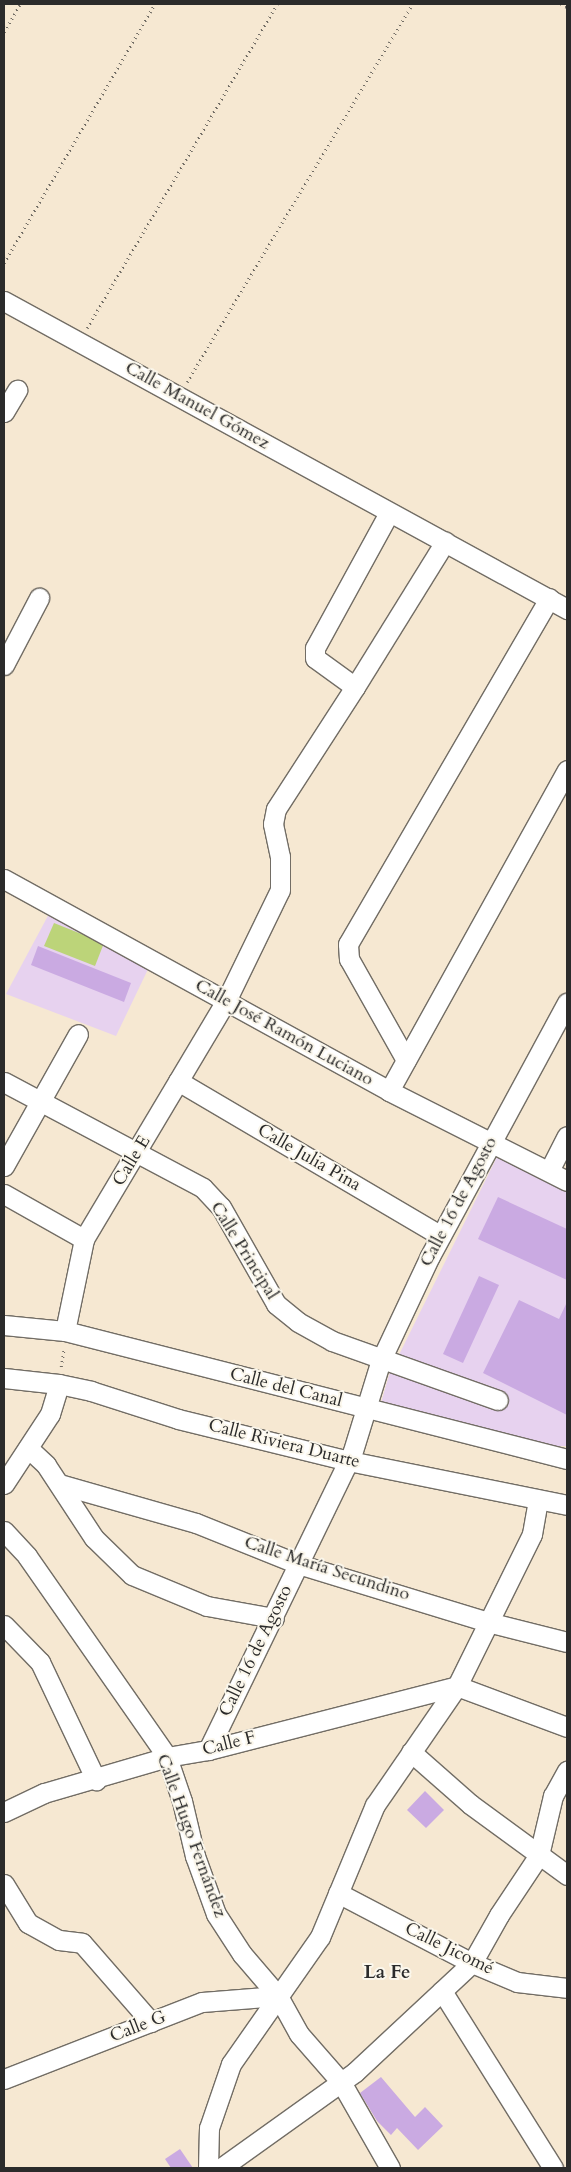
<!DOCTYPE html>
<meta charset="utf-8">
<style>
body{margin:0}
#map{position:relative;width:571px;height:2172px;overflow:hidden;background:#f6e8d2;font-family:Cardo,serif}
div>[style]{position:absolute}
[style*='--x']{left:calc(var(--x)*1px);top:calc(var(--y)*1px);width:calc(var(--w)*1px);rotate:calc(var(--a)*1deg)}
.built>*{inset:0;background:#e7d2ef}
.green>*{inset:0;background:#bcd479}
.building>*{inset:0;background:#caaae2}
.path>*{height:2.5px;margin-top:-1.25px;transform-origin:0;background:repeating-linear-gradient(90deg,#726d65 0 1px,transparent 0 5px)}
.roads{filter:drop-shadow(1px 0 #726d65) drop-shadow(-1px 0 #726d65) drop-shadow(0 1px #726d65) drop-shadow(0 -1px #726d65)}
.minor>*{height:19px;margin:-9.5px;padding:0 9.5px;transform-origin:9.5px;border-radius:9.5px;background:#fff}
span{translate:-50% -50%;white-space:nowrap;text-align:center;line-height:1.15;-webkit-text-stroke:4px #fbf7ec;paint-order:stroke}
.street-label{font-size:18px;color:#2b2b2b}
.neighbourhood-label{font-size:19px;color:#2b2b2b;font-weight:700}
.frame{position:absolute;inset:0;border:5px solid #2b2b2b;pointer-events:none}
</style>
<div id="map">
<div class="built">
<i style="clip-path:polygon(50px 912px,151px 963px,116px 1036px,6px 994px)"></i>
<i style="clip-path:polygon(498px 1155px,567px 1191px,567px 1446px,547px 1446px,381px 1403px,389px 1375px)"></i>
</div>
<div class="green">
<i style="clip-path:polygon(54px 923px,104px 943px,95px 966px,44px 946px)"></i>
</div>
<div class="building">
<i style="clip-path:polygon(38px 946px,131px 983px,124px 1002px,31px 965px)"></i>
<i style="clip-path:polygon(498px 1197px,567px 1229px,567px 1280px,478px 1239px)"></i>
<i style="clip-path:polygon(479px 1276px,499px 1285px,463px 1363px,443px 1354px)"></i>
<i style="clip-path:polygon(519px 1300px,559px 1319px,567px 1302px,567px 1415px,483px 1373px)"></i>
<i style="clip-path:polygon(425px 1791px,444px 1810px,426px 1828px,407px 1810px)"></i>
<i style="clip-path:polygon(381px 2077px,415px 2117px,425px 2107px,443px 2126px,418px 2150px,397px 2128px,391px 2135px,377px 2121px,360px 2093px)"></i>
<i style="clip-path:polygon(180px 2149px,193px 2168px,171px 2168px,165px 2159px)"></i>
</div>
<div class="path">
<i style="--x:561;--y:4;--w:7;--a:27"></i>
<i style="--x:4;--y:32;--w:32;--a:-60"></i>
<i style="--x:4;--y:263;--w:300;--a:-59.8"></i>
<i style="--x:87;--y:328;--w:376;--a:-59.6"></i>
<i style="--x:187;--y:382;--w:440;--a:-59.2"></i>
<i style="--x:61;--y:1367;--w:19;--a:-81"></i>
</div>
<div class="roads">
<div class="minor">
<i style="--x:4;--y:301;--w:642;--a:28.68"></i>
<i style="--x:4;--y:412;--w:26;--a:-59"></i>
<i style="--x:4;--y:665;--w:76;--a:-62.4"></i>
<i style="--x:355;--y:687;--w:171;--a:-58.2"></i>
<i style="--x:4;--y:879;--w:440;--a:28.8"></i>
<i style="--x:389;--y:1091;--w:199;--a:26.8"></i>
<i style="--x:406;--y:1060;--w:116;--a:-119.4"></i>
<i style="--x:349;--y:959;--w:15;--a:-94"></i>
<i style="--x:348;--y:944;--w:400;--a:-59.8"></i>
<i style="--x:178;--y:1081;--w:305;--a:30.5"></i>
<i style="--x:4;--y:1082;--w:225;--a:28"></i>
<i style="--x:203;--y:1188;--w:26;--a:47"></i>
<i style="--x:221;--y:1207;--w:112;--a:60.4"></i>
<i style="--x:276;--y:1304;--w:28;--a:39"></i>
<i style="--x:298;--y:1322;--w:39;--a:29"></i>
<i style="--x:332;--y:1341;--w:176;--a:19.6"></i>
<i style="--x:389;--y:1091;--w:367;--a:-61"></i>
<i style="--x:4;--y:1166;--w:151;--a:-60.7"></i>
<i style="--x:549;--y:1171;--w:39;--a:-63"></i>
<i style="--x:4;--y:1194;--w:92;--a:29.4"></i>
<i style="--x:4;--y:1325;--w:61;--a:5.6"></i>
<i style="--x:65;--y:1331;--w:518;--a:14.3"></i>
<i style="--x:65;--y:1331;--w:94;--a:-78.3"></i>
<i style="--x:84;--y:1239;--w:277;--a:-59.2"></i>
<i style="--x:226;--y:1001;--w:123;--a:-64.1"></i>
<i style="--x:280;--y:890;--w:33;--a:-90"></i>
<i style="--x:280;--y:857;--w:34;--a:-102"></i>
<i style="--x:273;--y:824;--w:15;--a:-79"></i>
<i style="--x:276;--y:809;--w:145;--a:-57.1"></i>
<i style="--x:355;--y:687;--w:49;--a:-144.1"></i>
<i style="--x:315;--y:658;--w:10;--a:-90"></i>
<i style="--x:315;--y:648;--w:154;--a:-61.3"></i>
<i style="--x:4;--y:1378;--w:55;--a:6.2"></i>
<i style="--x:59;--y:1384;--w:33;--a:12"></i>
<i style="--x:91;--y:1391;--w:91;--a:17.8"></i>
<i style="--x:178;--y:1419;--w:176;--a:13.8"></i>
<i style="--x:349;--y:1461;--w:222;--a:11.4"></i>
<i style="--x:28;--y:1448;--w:25;--a:43"></i>
<i style="--x:46;--y:1465;--w:87;--a:56.7"></i>
<i style="--x:94;--y:1538;--w:53;--a:44.2"></i>
<i style="--x:132;--y:1575;--w:81;--a:22.5"></i>
<i style="--x:207;--y:1606;--w:68;--a:10.2"></i>
<i style="--x:4;--y:1484;--w:84;--a:-56.7"></i>
<i style="--x:50;--y:1414;--w:31;--a:-73"></i>
<i style="--x:59;--y:1484;--w:142;--a:15.9"></i>
<i style="--x:196;--y:1523;--w:110;--a:21.9"></i>
<i style="--x:298;--y:1564;--w:199;--a:17"></i>
<i style="--x:488;--y:1622;--w:81;--a:14.2"></i>
<i style="--x:4;--y:1531;--w:34;--a:47"></i>
<i style="--x:27;--y:1556;--w:245;--a:55.1"></i>
<i style="--x:167;--y:1757;--w:46;--a:71.2"></i>
<i style="--x:182;--y:1801;--w:57;--a:76.7"></i>
<i style="--x:195;--y:1856;--w:62;--a:70.1"></i>
<i style="--x:216;--y:1914;--w:48;--a:57"></i>
<i style="--x:242;--y:1954;--w:55;--a:49.4"></i>
<i style="--x:278;--y:1996;--w:43;--a:61.1"></i>
<i style="--x:299;--y:2034;--w:64;--a:48.8"></i>
<i style="--x:341;--y:2082;--w:99;--a:60.3"></i>
<i style="--x:4;--y:1625;--w:52;--a:45.8"></i>
<i style="--x:40;--y:1662;--w:131;--a:64.6"></i>
<i style="--x:208;--y:1750;--w:329;--a:-64.1"></i>
<i style="--x:352;--y:1454;--w:98;--a:-72.9"></i>
<i style="--x:381;--y:1360;--w:115;--a:-64.8"></i>
<i style="--x:430;--y:1256;--w:288;--a:-61.6"></i>
<i style="--x:411;--y:1752;--w:79;--a:41.4"></i>
<i style="--x:470;--y:1804;--w:120;--a:36.2"></i>
<i style="--x:4;--y:1812;--w:44;--a:-25.4"></i>
<i style="--x:44;--y:1793;--w:128;--a:-16.3"></i>
<i style="--x:167;--y:1757;--w:42;--a:-9.7"></i>
<i style="--x:208;--y:1750;--w:257;--a:-14.4"></i>
<i style="--x:457;--y:1686;--w:117;--a:20.4"></i>
<i style="--x:4;--y:1884;--w:46;--a:58.4"></i>
<i style="--x:28;--y:1923;--w:35;--a:29"></i>
<i style="--x:59;--y:1940;--w:23;--a:7"></i>
<i style="--x:82;--y:1943;--w:105;--a:48.9"></i>
<i style="--x:338;--y:1893;--w:151;--a:27.6"></i>
<i style="--x:472;--y:1963;--w:49;--a:22.9"></i>
<i style="--x:517;--y:1982;--w:50;--a:6.8"></i>
<i style="--x:442;--y:1991;--w:209;--a:57.9"></i>
<i style="--x:4;--y:2079;--w:212;--a:-21.3"></i>
<i style="--x:202;--y:2002;--w:76;--a:-4.5"></i>
<i style="--x:208;--y:2168;--w:40;--a:-88.6"></i>
<i style="--x:209;--y:2128;--w:68;--a:-71"></i>
<i style="--x:231;--y:2064;--w:155;--a:-55"></i>
<i style="--x:320;--y:1937;--w:143;--a:-67.4"></i>
<i style="--x:375;--y:1805;--w:145;--a:-55.4"></i>
<i style="--x:457;--y:1686;--w:169;--a:-63.7"></i>
<i style="--x:532;--y:1534;--w:35;--a:-80"></i>
<i style="--x:221;--y:2168;--w:165;--a:-35.6"></i>
<i style="--x:355;--y:2072;--w:160;--a:-43"></i>
<i style="--x:472;--y:1963;--w:55;--a:-60.6"></i>
<i style="--x:499;--y:1915;--w:72;--a:-56.3"></i>
<i style="--x:539;--y:1855;--w:61;--a:-76.7"></i>
<i style="--x:553;--y:1796;--w:29;--a:-61"></i>
</div>
</div>
<div class="street-label">
<span style="left:197px;top:406px;rotate:29deg">Calle Manuel Gómez</span>
<span style="left:284px;top:1033px;rotate:29deg">Calle José Ramón Luciano</span>
<span style="left:309px;top:1158px;rotate:30deg">Calle Julia Pina</span>
<span style="left:132px;top:1161px;rotate:-59deg">Calle E</span>
<span style="left:459px;top:1202px;rotate:-62deg">Calle 16 de Agosto</span>
<span style="left:244px;top:1251px;rotate:58deg">Calle Principal</span>
<span style="left:286px;top:1388px;rotate:14deg">Calle del Canal</span>
<span style="left:284px;top:1444px;rotate:14deg">Calle Riviera Duarte</span>
<span style="left:327px;top:1569px;rotate:18deg">Calle María Secundino</span>
<span style="left:256px;top:1651px;rotate:-64deg">Calle 16 de Agosto</span>
<span style="left:229px;top:1744px;rotate:-14deg">Calle F</span>
<span style="left:191px;top:1836px;rotate:70deg">Calle Hugo Fernández</span>
<span style="left:449px;top:1949px;rotate:26deg">Calle Jicomé</span>
<span style="left:138px;top:2027px;rotate:-21deg">Calle G</span>
</div>
<div class="neighbourhood-label">
<span style="left:387px;top:1973px">La Fe</span>
</div>
<div class="frame"></div>
</div>
